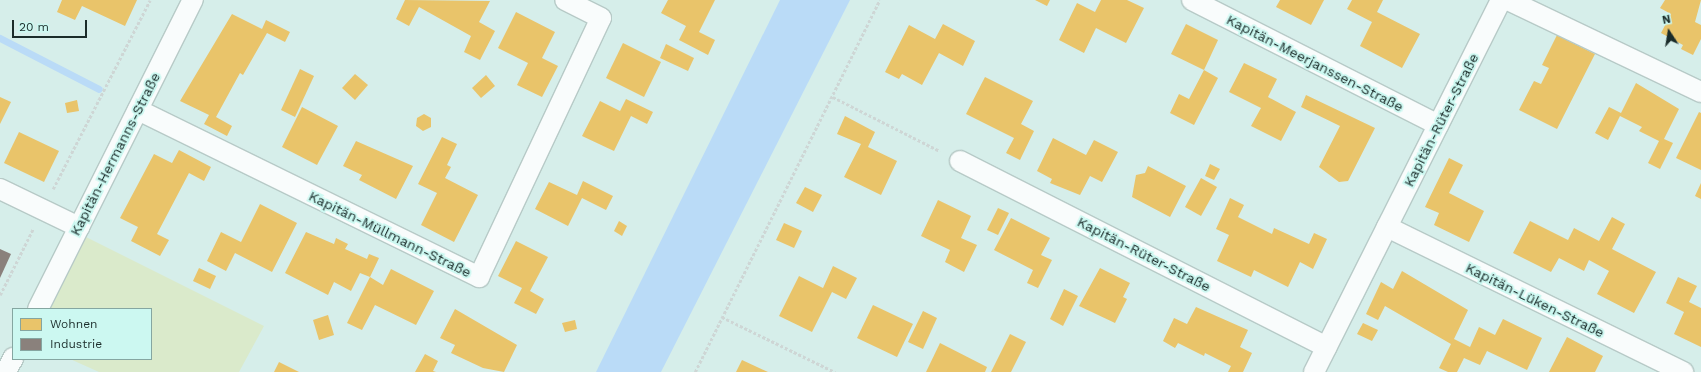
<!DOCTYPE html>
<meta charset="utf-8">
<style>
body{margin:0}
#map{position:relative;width:1701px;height:372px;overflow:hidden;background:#d6eeea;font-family:"Work Sans",sans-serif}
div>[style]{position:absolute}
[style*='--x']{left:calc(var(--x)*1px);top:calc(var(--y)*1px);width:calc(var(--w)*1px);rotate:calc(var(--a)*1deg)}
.green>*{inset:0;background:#daeacb}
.water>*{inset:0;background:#badbf7}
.homes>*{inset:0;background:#e9c46a}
.industry>*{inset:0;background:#8a817c}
.stream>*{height:7px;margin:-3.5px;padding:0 3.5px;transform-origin:3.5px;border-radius:3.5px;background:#badbf7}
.path>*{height:2.5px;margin-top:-1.25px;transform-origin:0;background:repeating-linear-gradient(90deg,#ced6d5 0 3px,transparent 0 5px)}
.roads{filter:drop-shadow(1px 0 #b7cac7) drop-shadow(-1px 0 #b7cac7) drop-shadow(0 1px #b7cac7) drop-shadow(0 -1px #b7cac7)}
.street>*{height:20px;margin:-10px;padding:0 10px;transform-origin:10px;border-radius:10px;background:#f9fcfc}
span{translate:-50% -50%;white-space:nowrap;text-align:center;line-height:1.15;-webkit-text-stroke:4px #ccf8f1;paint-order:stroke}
.street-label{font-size:14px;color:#1b2c2a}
.legend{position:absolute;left:12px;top:308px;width:140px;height:52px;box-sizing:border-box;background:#ccf8f1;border:1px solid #85a6a1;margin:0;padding:5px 7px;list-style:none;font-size:12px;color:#1b2c2a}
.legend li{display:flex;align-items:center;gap:8px;height:20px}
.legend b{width:20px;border:1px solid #85a6a1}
.north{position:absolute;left:1649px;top:12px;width:40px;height:40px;-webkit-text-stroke:3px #ccf8f1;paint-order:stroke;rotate:348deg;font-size:11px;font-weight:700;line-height:16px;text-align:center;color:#1b2c2a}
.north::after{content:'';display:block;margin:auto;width:14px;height:18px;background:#1b2c2a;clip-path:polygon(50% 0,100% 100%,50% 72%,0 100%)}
.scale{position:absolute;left:12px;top:20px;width:75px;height:18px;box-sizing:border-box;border:2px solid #1b2c2a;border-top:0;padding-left:5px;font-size:12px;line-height:14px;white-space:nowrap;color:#1b2c2a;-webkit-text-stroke:3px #ccf8f1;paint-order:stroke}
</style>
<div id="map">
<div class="green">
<i style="clip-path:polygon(84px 236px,264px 326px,239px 372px,99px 372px,70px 359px,151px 359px,151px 309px,48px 309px)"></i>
</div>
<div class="water">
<i style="clip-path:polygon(780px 0,850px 0,661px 372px,596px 372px)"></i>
</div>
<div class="homes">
<i style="clip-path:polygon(62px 0,137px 0,125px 26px,82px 6px,75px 20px,57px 12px)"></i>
<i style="clip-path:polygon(405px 0,490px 1px,479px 22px,495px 31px,480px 60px,464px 52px,471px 36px,419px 7px,409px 26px,396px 19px)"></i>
<i style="clip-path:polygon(668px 0,715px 0,699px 32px,715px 40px,708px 55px,679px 40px,686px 26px,661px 13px)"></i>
<i style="clip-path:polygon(1035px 0,1050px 0,1047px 6px)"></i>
<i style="clip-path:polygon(1101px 0,1127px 0,1144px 8px,1126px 43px,1096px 28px,1084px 53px,1059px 40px,1077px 3px,1095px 12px)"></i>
<i style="clip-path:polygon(1280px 0,1324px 0,1311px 25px,1276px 7px)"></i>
<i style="clip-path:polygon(1352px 0,1383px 0,1377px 12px,1420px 34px,1402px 68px,1360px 46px,1372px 22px,1347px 9px)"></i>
<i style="clip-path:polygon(1665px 0,1701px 0,1695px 22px,1701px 25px,1701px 39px,1693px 55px,1681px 49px,1683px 45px,1661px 33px,1671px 14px,1660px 8px)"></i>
<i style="clip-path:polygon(516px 12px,555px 32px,542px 58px,558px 66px,542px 97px,517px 85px,528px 63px,498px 48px)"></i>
<i style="clip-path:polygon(232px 14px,262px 29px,266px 20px,290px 32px,285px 42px,267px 33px,243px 75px,240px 73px,216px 117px,232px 126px,227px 136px,204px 124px,209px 115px,180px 101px)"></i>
<i style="clip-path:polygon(943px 24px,975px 41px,963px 66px,939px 53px,922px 85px,902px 74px,899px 79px,885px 72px,909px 25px,935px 39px)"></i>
<i style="clip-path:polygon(1186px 24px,1218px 40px,1204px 70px,1171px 54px)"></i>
<i style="clip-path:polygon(1557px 35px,1595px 54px,1557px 129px,1519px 110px,1534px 81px,1541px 84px,1549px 68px,1542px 65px)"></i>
<i style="clip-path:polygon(623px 43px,661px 62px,644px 97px,606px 78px)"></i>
<i style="clip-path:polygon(666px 44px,694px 58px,688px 71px,660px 58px)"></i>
<i style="clip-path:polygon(1244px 63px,1277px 79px,1268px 97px,1296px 112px,1281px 141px,1251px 126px,1261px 108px,1229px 92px)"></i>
<i style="clip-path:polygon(300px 69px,314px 76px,295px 117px,281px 110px)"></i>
<i style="clip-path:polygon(1204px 70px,1218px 78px,1194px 125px,1170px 113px,1179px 94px,1189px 99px)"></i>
<i style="clip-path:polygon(355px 74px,368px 85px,355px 100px,342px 88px)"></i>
<i style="clip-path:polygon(486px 75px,495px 86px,481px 98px,472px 88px)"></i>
<i style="clip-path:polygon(985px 77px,1033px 101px,1021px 124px,1034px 131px,1020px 160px,1006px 153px,1014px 138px,966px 114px)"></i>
<i style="clip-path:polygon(1636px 83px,1679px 109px,1664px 139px,1673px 143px,1660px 169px,1648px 163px,1659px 141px,1639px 131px,1642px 127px,1620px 116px,1608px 140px,1595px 133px,1609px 107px,1621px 113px)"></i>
<i style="clip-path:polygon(1306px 95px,1375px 128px,1348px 181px,1339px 182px,1319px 167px,1340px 126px,1301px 107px)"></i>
<i style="clip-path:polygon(0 97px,11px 102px,0 124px)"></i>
<i style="clip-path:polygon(626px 99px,653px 112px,647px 124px,631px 116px,614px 151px,582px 136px,600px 101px,620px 111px)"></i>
<i style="clip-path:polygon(77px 100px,79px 111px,67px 113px,65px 103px)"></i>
<i style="clip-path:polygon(302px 107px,338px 126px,317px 165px,282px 147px)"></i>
<i style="clip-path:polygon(1699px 112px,1701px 113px,1701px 170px,1676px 158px)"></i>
<i style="clip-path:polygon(424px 114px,431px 118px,431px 127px,423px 131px,416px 126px,417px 118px)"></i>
<i style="clip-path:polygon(845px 116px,875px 132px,868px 147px,897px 161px,881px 195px,844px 177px,861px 144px,837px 134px)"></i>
<i style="clip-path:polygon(19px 132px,59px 151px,44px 182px,4px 163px)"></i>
<i style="clip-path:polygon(442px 137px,457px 144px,447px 165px,451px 167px,445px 178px,478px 195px,454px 242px,421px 225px,437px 193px,418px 184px)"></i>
<i style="clip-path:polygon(1053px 138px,1086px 155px,1094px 140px,1118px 152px,1102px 182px,1090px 176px,1080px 195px,1050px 183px,1052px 179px,1037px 171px)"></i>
<i style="clip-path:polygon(356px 141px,413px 166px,396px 199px,359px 180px,362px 175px,343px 166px)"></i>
<i style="clip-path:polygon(179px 150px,211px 167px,204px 181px,189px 173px,157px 234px,169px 240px,160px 256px,131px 241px,138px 227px,120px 218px,154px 154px,172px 163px)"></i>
<i style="clip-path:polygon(1449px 158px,1463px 165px,1449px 193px,1484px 211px,1469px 242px,1434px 225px,1439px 213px,1425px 207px)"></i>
<i style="clip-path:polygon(1210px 164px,1220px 169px,1214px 180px,1205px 176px)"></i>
<i style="clip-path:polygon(1148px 166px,1186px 186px,1170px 217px,1132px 197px,1136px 175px,1145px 173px)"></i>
<i style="clip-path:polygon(1201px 178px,1217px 187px,1201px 216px,1185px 207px)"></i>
<i style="clip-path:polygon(583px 181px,613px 196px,606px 210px,582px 198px,568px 226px,535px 209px,549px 182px,577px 195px)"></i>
<i style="clip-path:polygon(1701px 183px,1701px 199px,1695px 196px)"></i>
<i style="clip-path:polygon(805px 187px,822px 195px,813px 212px,796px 203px)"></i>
<i style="clip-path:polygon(1230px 198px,1244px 205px,1238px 217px,1272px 234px,1274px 228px,1309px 244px,1314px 233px,1327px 239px,1313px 269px,1300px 262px,1288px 287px,1254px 270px,1251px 277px,1217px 261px,1229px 235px,1216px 229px)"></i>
<i style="clip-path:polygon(938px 200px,971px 216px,961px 238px,977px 245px,964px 272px,945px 262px,950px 250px,921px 236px)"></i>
<i style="clip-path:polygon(260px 204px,297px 223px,272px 272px,235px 253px,226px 271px,207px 261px,221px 232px,241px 242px)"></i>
<i style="clip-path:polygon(998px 208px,1009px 213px,998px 235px,987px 230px)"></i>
<i style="clip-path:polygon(1612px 217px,1625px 224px,1612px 249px,1656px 272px,1634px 313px,1597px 294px,1609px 271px,1589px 260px,1584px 271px,1559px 258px,1551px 272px,1513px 253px,1530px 221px,1568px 240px,1574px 228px,1599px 241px)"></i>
<i style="clip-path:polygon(1011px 218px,1050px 238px,1041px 255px,1052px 260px,1038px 288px,1027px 283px,1033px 270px,994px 250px)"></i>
<i style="clip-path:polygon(619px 221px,627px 226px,622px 236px,614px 231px)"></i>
<i style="clip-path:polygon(784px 223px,802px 231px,794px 248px,776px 240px)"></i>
<i style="clip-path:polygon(306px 232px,334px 244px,336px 238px,348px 244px,345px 249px,367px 259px,369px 254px,379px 258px,370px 277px,360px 273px,351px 291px,334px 282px,328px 295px,285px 273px)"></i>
<i style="clip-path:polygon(516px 241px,548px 257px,530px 291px,544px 299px,536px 314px,514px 303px,522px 288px,498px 276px)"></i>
<i style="clip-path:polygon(833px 266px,857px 278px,846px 299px,832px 292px,812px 332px,779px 316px,799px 276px,823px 288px)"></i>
<i style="clip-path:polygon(199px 268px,216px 276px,210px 289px,193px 281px)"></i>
<i style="clip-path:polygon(1100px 268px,1130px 283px,1123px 297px,1127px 299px,1115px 323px,1079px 306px)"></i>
<i style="clip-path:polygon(391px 269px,434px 291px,416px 325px,375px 305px,362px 330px,347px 323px,370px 277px,383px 285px)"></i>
<i style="clip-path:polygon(1402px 271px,1468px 310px,1454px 339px,1470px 347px,1479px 327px,1495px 335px,1503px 319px,1542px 338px,1527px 370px,1487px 351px,1480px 365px,1464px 358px,1457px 372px,1448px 372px,1439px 368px,1451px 344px,1385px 306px,1378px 320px,1366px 314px,1381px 282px,1393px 289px)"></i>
<i style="clip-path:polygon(1678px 277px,1697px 286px,1689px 302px,1701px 308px,1701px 347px,1674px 334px,1684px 312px,1666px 303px)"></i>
<i style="clip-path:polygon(1064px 289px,1078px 296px,1063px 326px,1050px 319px)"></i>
<i style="clip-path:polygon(873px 305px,913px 324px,897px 357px,857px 338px)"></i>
<i style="clip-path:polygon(1196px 307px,1248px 330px,1240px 347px,1252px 353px,1243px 372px,1228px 372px,1231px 366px,1205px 353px,1204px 356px,1178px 343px,1175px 348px,1163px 341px,1174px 318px,1187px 324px)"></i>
<i style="clip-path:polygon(455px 309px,517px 345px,504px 372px,483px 368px,451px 353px,455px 345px,440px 338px)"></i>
<i style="clip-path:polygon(923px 311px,937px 318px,923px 349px,908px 342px)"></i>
<i style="clip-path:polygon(328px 315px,334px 335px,319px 340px,313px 320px)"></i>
<i style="clip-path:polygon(575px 320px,577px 329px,565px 332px,562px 323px)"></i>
<i style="clip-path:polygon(1363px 323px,1378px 330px,1372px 341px,1357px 334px)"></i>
<i style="clip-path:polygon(1010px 334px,1026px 342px,1011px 372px,991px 372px)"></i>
<i style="clip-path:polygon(1567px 337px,1603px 356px,1595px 372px,1549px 372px)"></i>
<i style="clip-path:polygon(940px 343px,987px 367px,985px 372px,926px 372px)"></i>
<i style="clip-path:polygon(425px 354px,438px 361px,433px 371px,436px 372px,415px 372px)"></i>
<i style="clip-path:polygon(742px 360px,768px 372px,736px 372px)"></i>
<i style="clip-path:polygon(279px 362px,299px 372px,274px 372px)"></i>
</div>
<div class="industry">
<i style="clip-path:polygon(0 249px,11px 254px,0 278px)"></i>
</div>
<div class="stream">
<i style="--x:0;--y:38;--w:111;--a:27.3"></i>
</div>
<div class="path">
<i style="--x:833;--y:97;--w:120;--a:26.8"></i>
<i style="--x:53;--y:189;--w:212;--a:-62.8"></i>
<i style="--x:0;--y:295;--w:74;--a:-63.4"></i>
<i style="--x:722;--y:317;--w:126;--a:26"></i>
<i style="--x:695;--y:372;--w:415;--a:-63.6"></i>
</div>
<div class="roads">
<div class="street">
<i style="--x:1192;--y:0;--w:276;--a:26.9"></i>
<i style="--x:1508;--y:0;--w:214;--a:25.5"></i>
<i style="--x:138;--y:110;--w:380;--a:26.1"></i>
<i style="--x:479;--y:277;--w:286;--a:-64.8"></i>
<i style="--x:601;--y:18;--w:40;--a:-153.4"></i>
<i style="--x:960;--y:161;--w:411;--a:26.9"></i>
<i style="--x:0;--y:189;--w:88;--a:25.7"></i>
<i style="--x:1387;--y:227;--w:330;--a:26.1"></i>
<i style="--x:38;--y:309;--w:346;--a:-63.4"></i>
<i style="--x:6;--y:372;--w:16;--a:-63"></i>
<i style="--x:1314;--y:372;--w:416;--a:-63.3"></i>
</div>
</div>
<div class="street-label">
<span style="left:1315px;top:63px;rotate:27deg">Kapitän-Meerjanssen-Straße</span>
<span style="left:1441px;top:120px;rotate:-63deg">Kapitän-Rüter-Straße</span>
<span style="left:115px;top:154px;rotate:-63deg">Kapitän-Hermanns-Straße</span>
<span style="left:390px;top:234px;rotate:26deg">Kapitän-Müllmann-Straße</span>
<span style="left:1144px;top:254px;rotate:27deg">Kapitän-Rüter-Straße</span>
<span style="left:1535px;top:300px;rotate:26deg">Kapitän-Lüken-Straße</span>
</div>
<ul class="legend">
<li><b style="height:11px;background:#e9c46a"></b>Wohnen</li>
<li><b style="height:11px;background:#8a817c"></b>Industrie</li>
</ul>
<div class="north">N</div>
<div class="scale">20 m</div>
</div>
